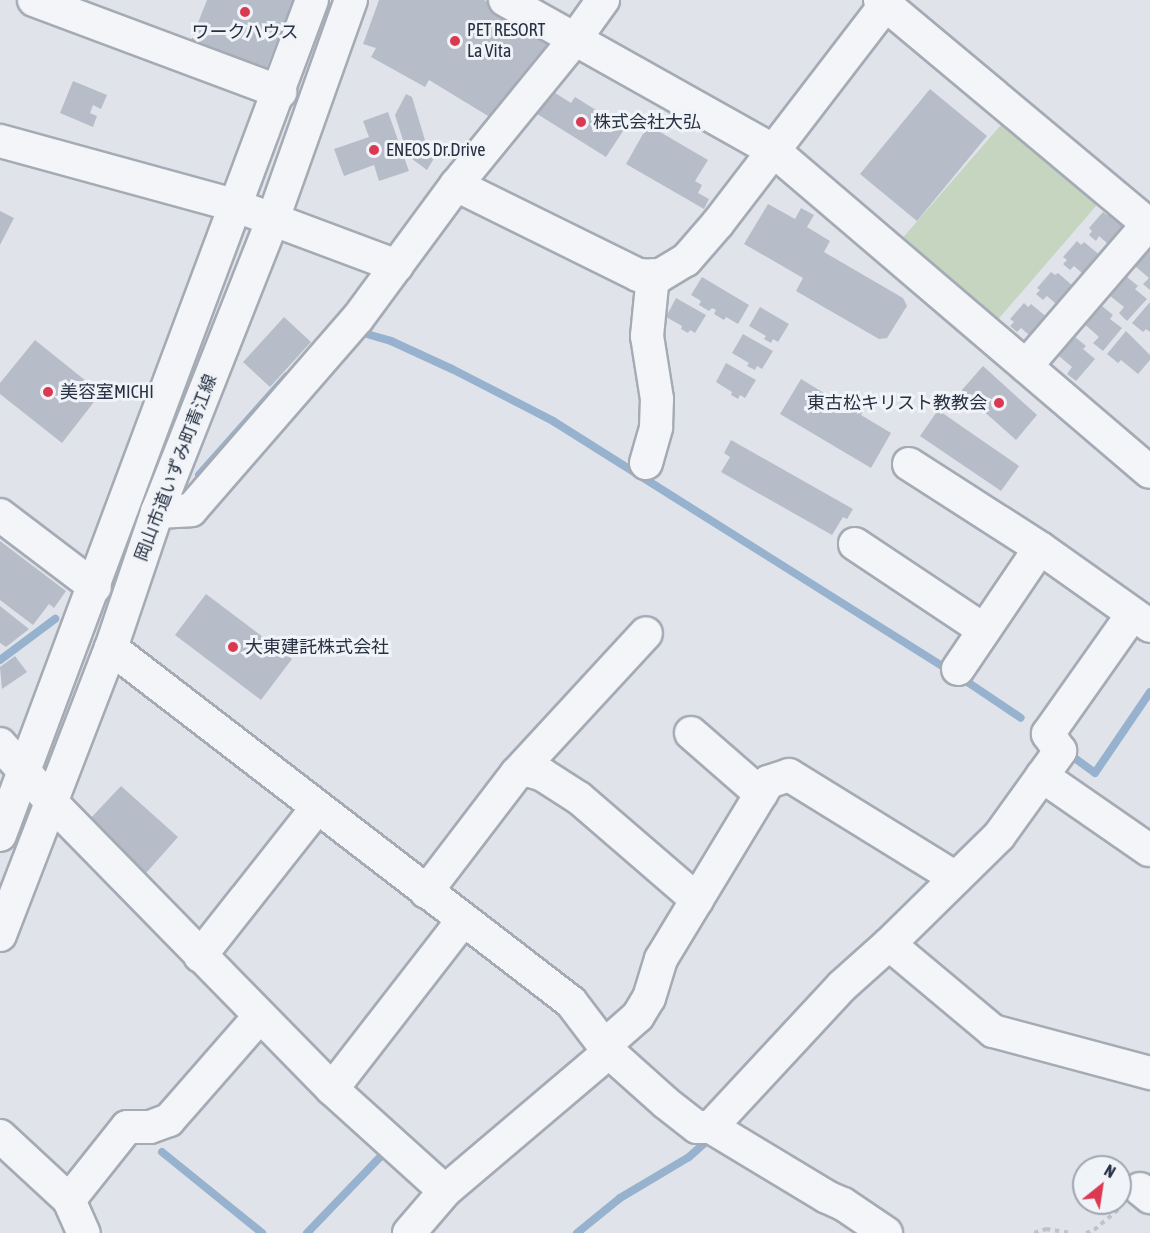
<!DOCTYPE html>
<meta charset="utf-8">
<style>
body{margin:0}
#map{position:relative;width:1150px;height:1233px;overflow:hidden;background:#e0e4ea;font-family:"Asap Condensed","Noto Sans JP",sans-serif}
div>[style]{position:absolute}
[style*='--x']{left:calc(var(--x)*1px);top:calc(var(--y)*1px);width:calc(var(--w)*1px);rotate:calc(var(--a)*1deg)}
.green>*{inset:0;background:#c5d5c0}
.stream>*{height:8px;margin:-4px;padding:0 4px;transform-origin:4px;border-radius:4px;background:#97b2ce}
.building>*{inset:0;background:#b6bdc8}
.path>*{height:4px;margin-top:-2px;transform-origin:0;background:repeating-linear-gradient(90deg,#bec2c9 0 4.5px,transparent 0 9px)}
.roads{filter:drop-shadow(2px 0 #a5abb5) drop-shadow(-2px 0 #a5abb5) drop-shadow(0 2px #a5abb5) drop-shadow(0 -2px #a5abb5)}
.minor>*{height:32px;margin:-16px;padding:0 16px;transform-origin:16px;border-radius:16px;background:#f3f5f8}
.dots>*{width:16px;height:16px;translate:-50% -50%;box-sizing:border-box;border:3px solid #f0f3f7;border-radius:50%}
span{translate:-50% -50%;white-space:nowrap;text-align:center;line-height:1.15;-webkit-text-stroke:6px #f0f3f7;paint-order:stroke}
.poi-label{font-size:18px;color:#273143}
.left{translate:0 -50%;text-align:left}
.right{translate:-100% -50%;text-align:right}
.street-label{font-size:18px;color:#273143}
.north{position:absolute;left:1072px;top:1155px;width:60px;height:60px;box-sizing:border-box;background:#f0f3f7;border:2px solid #a0a5af;border-radius:50%;rotate:30deg;font-size:16px;font-weight:700;line-height:24px;text-align:center;color:#273143}
.north::after{content:'';display:block;margin:auto;width:21px;height:27px;background:#db3951;clip-path:polygon(50% 0,100% 100%,50% 72%,0 100%)}
</style>
<div id="map">
<div class="green">
<i style="clip-path:polygon(1007px 118px,1102px 199px,995px 323px,900px 241px)"></i>
</div>
<div class="stream">
<i style="--x:360;--y:332;--w:32;--a:16"></i>
<i style="--x:391;--y:341;--w:67;--a:24.7"></i>
<i style="--x:452;--y:369;--w:114;--a:27.2"></i>
<i style="--x:553;--y:421;--w:469;--a:32.2"></i>
<i style="--x:199;--y:475;--w:132;--a:-48.4"></i>
<i style="--x:0;--y:660;--w:69;--a:-36.7"></i>
<i style="--x:960;--y:677;--w:73;--a:33.9"></i>
<i style="--x:1069;--y:754;--w:32;--a:36"></i>
<i style="--x:1095;--y:773;--w:98;--a:-55.8"></i>
<i style="--x:162;--y:1152;--w:129;--a:39"></i>
<i style="--x:307;--y:1233;--w:111;--a:-46.1"></i>
<i style="--x:384;--y:1153;--w:8;--a:40"></i>
<i style="--x:577;--y:1233;--w:55;--a:-39.1"></i>
<i style="--x:620;--y:1198;--w:80;--a:-30.7"></i>
<i style="--x:689;--y:1157;--w:30;--a:-42"></i>
</div>
<div class="building">
<i style="clip-path:polygon(207px 0,293px 0,265px 72px,190px 43px)"></i>
<i style="clip-path:polygon(379px 0,484px 0,559px 42px,498px 122px,429px 80px,425px 87px,371px 57px,376px 48px,363px 44px)"></i>
<i style="clip-path:polygon(73px 81px,107px 95px,101px 109px,93px 105px,90px 113px,97px 116px,93px 127px,60px 113px)"></i>
<i style="clip-path:polygon(549px 89px,571px 103px,575px 97px,625px 128px,606px 157px,534px 112px)"></i>
<i style="clip-path:polygon(930px 89px,987px 136px,917px 221px,860px 174px)"></i>
<i style="clip-path:polygon(406px 94px,412px 97px,425px 140px,439px 150px,427px 170px,408px 156px,395px 115px)"></i>
<i style="clip-path:polygon(388px 112px,409px 171px,379px 181px,374px 165px,344px 176px,334px 149px,369px 137px,363px 121px)"></i>
<i style="clip-path:polygon(648px 125px,708px 160px,695px 181px,702px 185px,698px 193px,709px 199px,704px 209px,626px 164px)"></i>
<i style="clip-path:polygon(768px 204px,795px 219px,801px 208px,814px 215px,807px 227px,830px 241px,824px 252px,903px 298px,907px 306px,887px 338px,879px 339px,796px 291px,803px 278px,744px 244px)"></i>
<i style="clip-path:polygon(0 211px,14px 218px,0 245px)"></i>
<i style="clip-path:polygon(1103px 212px,1107px 215px,1110px 213px,1132px 232px,1116px 251px,1099px 236px,1096px 241px,1089px 235px,1092px 231px,1089px 228px)"></i>
<i style="clip-path:polygon(1077px 241px,1081px 245px,1084px 242px,1107px 261px,1090px 280px,1074px 266px,1070px 270px,1063px 264px,1067px 260px,1063px 257px)"></i>
<i style="clip-path:polygon(1146px 242px,1150px 246px,1150px 290px,1143px 284px,1149px 278px,1129px 261px)"></i>
<i style="clip-path:polygon(1051px 272px,1055px 275px,1058px 273px,1080px 292px,1064px 311px,1047px 296px,1043px 300px,1036px 294px,1040px 290px,1037px 288px)"></i>
<i style="clip-path:polygon(1121px 272px,1138px 286px,1135px 289px,1147px 299px,1127px 321px,1119px 313px,1124px 307px,1104px 291px)"></i>
<i style="clip-path:polygon(702px 277px,749px 305px,738px 324px,726px 317px,724px 320px,714px 314px,716px 310px,712px 308px,709px 311px,699px 305px,701px 301px,691px 295px)"></i>
<i style="clip-path:polygon(676px 298px,706px 315px,695px 333px,690px 330px,688px 333px,681px 329px,682px 326px,666px 317px)"></i>
<i style="clip-path:polygon(1096px 301px,1113px 315px,1110px 319px,1122px 328px,1103px 351px,1093px 343px,1099px 337px,1080px 320px)"></i>
<i style="clip-path:polygon(1150px 302px,1150px 332px,1146px 329px,1143px 332px,1132px 323px)"></i>
<i style="clip-path:polygon(1024px 303px,1028px 307px,1031px 304px,1054px 323px,1037px 342px,1021px 328px,1017px 332px,1010px 326px,1014px 322px,1010px 319px)"></i>
<i style="clip-path:polygon(760px 307px,789px 324px,778px 342px,773px 339px,771px 343px,764px 339px,766px 336px,749px 326px)"></i>
<i style="clip-path:polygon(284px 317px,311px 342px,270px 387px,243px 362px)"></i>
<i style="clip-path:polygon(1126px 331px,1150px 355px,1150px 360px,1138px 374px,1121px 360px,1118px 363px,1107px 354px)"></i>
<i style="clip-path:polygon(1069px 332px,1086px 346px,1083px 349px,1095px 359px,1076px 381px,1067px 374px,1072px 367px,1053px 351px)"></i>
<i style="clip-path:polygon(743px 334px,773px 351px,762px 369px,757px 366px,755px 370px,747px 366px,749px 363px,732px 353px)"></i>
<i style="clip-path:polygon(35px 340px,101px 393px,62px 443px,0 394px,0 383px)"></i>
<i style="clip-path:polygon(726px 363px,756px 380px,745px 398px,740px 395px,738px 399px,731px 395px,732px 392px,716px 382px)"></i>
<i style="clip-path:polygon(983px 366px,1037px 415px,1016px 440px,961px 391px)"></i>
<i style="clip-path:polygon(801px 379px,842px 404px,846px 397px,865px 408px,861px 415px,891px 433px,871px 468px,780px 414px)"></i>
<i style="clip-path:polygon(938px 410px,1019px 466px,1001px 491px,920px 436px)"></i>
<i style="clip-path:polygon(731px 440px,853px 509px,847px 519px,843px 517px,832px 535px,721px 472px,730px 457px,724px 453px)"></i>
<i style="clip-path:polygon(0 541px,66px 591px,54px 608px,49px 604px,33px 625px,0 600px)"></i>
<i style="clip-path:polygon(206px 594px,292px 659px,261px 700px,175px 635px)"></i>
<i style="clip-path:polygon(0 606px,29px 629px,6px 647px,0 643px)"></i>
<i style="clip-path:polygon(15px 656px,27px 672px,2px 689px,0 667px)"></i>
<i style="clip-path:polygon(121px 786px,178px 837px,146px 873px,88px 821px)"></i>
</div>
<div class="path">
<i style="--x:1034;--y:1233;--w:13;--a:-18"></i>
<i style="--x:1046;--y:1229;--w:25;--a:9"></i>
<i style="--x:1086;--y:1233;--w:9;--a:-21"></i>
<i style="--x:1094;--y:1230;--w:35;--a:-40"></i>
</div>
<div class="roads">
<div class="minor">
<i style="--x:34;--y:0;--w:263;--a:20.5"></i>
<i style="--x:505;--y:0;--w:308;--a:29.3"></i>
<i style="--x:774;--y:151;--w:494;--a:40.5"></i>
<i style="--x:880;--y:0;--w:352;--a:39.9"></i>
<i style="--x:0;--y:141;--w:243;--a:15.3"></i>
<i style="--x:234;--y:205;--w:174;--a:20.5"></i>
<i style="--x:456;--y:185;--w:203;--a:26.3"></i>
<i style="--x:638;--y:275;--w:21;--a:3"></i>
<i style="--x:659;--y:276;--w:31;--a:-31"></i>
<i style="--x:686;--y:260;--w:49;--a:-49.1"></i>
<i style="--x:718;--y:223;--w:281;--a:-52.5"></i>
<i style="--x:1026;--y:366;--w:187;--a:-49.3"></i>
<i style="--x:646;--y:463;--w:37;--a:-74"></i>
<i style="--x:656;--y:427;--w:28;--a:-88"></i>
<i style="--x:657;--y:399;--w:64;--a:-99"></i>
<i style="--x:647;--y:336;--w:61;--a:-84.4"></i>
<i style="--x:909;--y:464;--w:156;--a:32.7"></i>
<i style="--x:1040;--y:548;--w:135;--a:35.3"></i>
<i style="--x:157;--y:512;--w:34;--a:-3"></i>
<i style="--x:191;--y:510;--w:254;--a:-49"></i>
<i style="--x:358;--y:318;--w:165;--a:-53.6"></i>
<i style="--x:456;--y:185;--w:188;--a:-50.8"></i>
<i style="--x:575;--y:39;--w:48;--a:-54.3"></i>
<i style="--x:0;--y:515;--w:119;--a:37.2"></i>
<i style="--x:855;--y:544;--w:155;--a:33.7"></i>
<i style="--x:111;--y:648;--w:580;--a:37.58"></i>
<i style="--x:571;--y:1002;--w:63;--a:52.8"></i>
<i style="--x:609;--y:1052;--w:76;--a:41.8"></i>
<i style="--x:666;--y:1103;--w:39;--a:38"></i>
<i style="--x:697;--y:1127;--w:14;--a:0"></i>
<i style="--x:711;--y:1127;--w:192;--a:-47.1"></i>
<i style="--x:842;--y:986;--w:63;--a:-41.8"></i>
<i style="--x:889;--y:944;--w:136;--a:39.9"></i>
<i style="--x:993;--y:1031;--w:163;--a:15"></i>
<i style="--x:958;--y:669;--w:146;--a:-55.9"></i>
<i style="--x:691;--y:733;--w:93;--a:41.1"></i>
<i style="--x:0;--y:744;--w:79;--a:48.6"></i>
<i style="--x:52;--y:803;--w:400;--a:45.6"></i>
<i style="--x:332;--y:1089;--w:152;--a:42.1"></i>
<i style="--x:517;--y:773;--w:190;--a:-47.3"></i>
<i style="--x:1042;--y:776;--w:130;--a:34.7"></i>
<i style="--x:0;--y:835;--w:891;--a:-69.51"></i>
<i style="--x:426;--y:892;--w:150;--a:-52.6"></i>
<i style="--x:517;--y:773;--w:10;--a:-17"></i>
<i style="--x:527;--y:770;--w:17;--a:17"></i>
<i style="--x:543;--y:775;--w:43;--a:32.6"></i>
<i style="--x:579;--y:798;--w:156;--a:40.8"></i>
<i style="--x:0;--y:935;--w:308;--a:-68.9"></i>
<i style="--x:111;--y:648;--w:144;--a:-71.3"></i>
<i style="--x:157;--y:512;--w:315;--a:-68.4"></i>
<i style="--x:273;--y:219;--w:232;--a:-70.4"></i>
<i style="--x:889;--y:944;--w:154;--a:-44.5"></i>
<i style="--x:999;--y:836;--w:105;--a:-54.3"></i>
<i style="--x:1060;--y:751;--w:21;--a:-125"></i>
<i style="--x:1048;--y:734;--w:146;--a:-54.8"></i>
<i style="--x:200;--y:956;--w:189;--a:-51.7"></i>
<i style="--x:604;--y:1046;--w:45;--a:-41.4"></i>
<i style="--x:638;--y:1016;--w:21;--a:-59"></i>
<i style="--x:649;--y:998;--w:41;--a:-72.9"></i>
<i style="--x:661;--y:959;--w:207;--a:-58.8"></i>
<i style="--x:768;--y:782;--w:22;--a:-18"></i>
<i style="--x:789;--y:775;--w:196;--a:31.7"></i>
<i style="--x:332;--y:1089;--w:214;--a:-52.2"></i>
<i style="--x:711;--y:1127;--w:135;--a:31.1"></i>
<i style="--x:827;--y:1197;--w:17;--a:24"></i>
<i style="--x:843;--y:1204;--w:52;--a:34"></i>
<i style="--x:0;--y:1136;--w:94;--a:42.8"></i>
<i style="--x:69;--y:1200;--w:36;--a:66"></i>
<i style="--x:1140;--y:1189;--w:13;--a:39"></i>
<i style="--x:69;--y:1200;--w:93;--a:-51.5"></i>
<i style="--x:127;--y:1127;--w:23;--a:0"></i>
<i style="--x:150;--y:1127;--w:20;--a:-20"></i>
<i style="--x:169;--y:1120;--w:138;--a:-48.8"></i>
<i style="--x:409;--y:1233;--w:55;--a:-49.4"></i>
<i style="--x:445;--y:1191;--w:215;--a:-40.3"></i>
</div>
</div>
<div class="dots">
<i style="left:245px;top:12px;background:#db3951"></i>
<i style="left:455px;top:41px;background:#db3951"></i>
<i style="left:581px;top:122px;background:#db3951"></i>
<i style="left:374px;top:150px;background:#db3951"></i>
<i style="left:48px;top:392px;background:#db3951"></i>
<i style="left:999px;top:403px;background:#db3951"></i>
<i style="left:233px;top:647px;background:#db3951"></i>
</div>
<div class="poi-label">
<span class="left" style="left:467px;top:41px">PET RESORT<br>La Vita</span>
<span style="left:245px;top:32px">ワークハウス</span>
<span class="left" style="left:593px;top:122px">株式会社大弘</span>
<span class="left" style="left:386px;top:150px">ENEOS Dr.Drive</span>
<span class="left" style="left:60px;top:392px">美容室MICHI</span>
<span class="right" style="left:987px;top:403px">東古松キリスト教教会</span>
<span class="left" style="left:245px;top:647px">大東建託株式会社</span>
</div>
<div class="street-label">
<span style="left:176px;top:468px;rotate:-69deg">岡山市道いずみ町青江線</span>
</div>
<div class="north">N</div>
</div>
